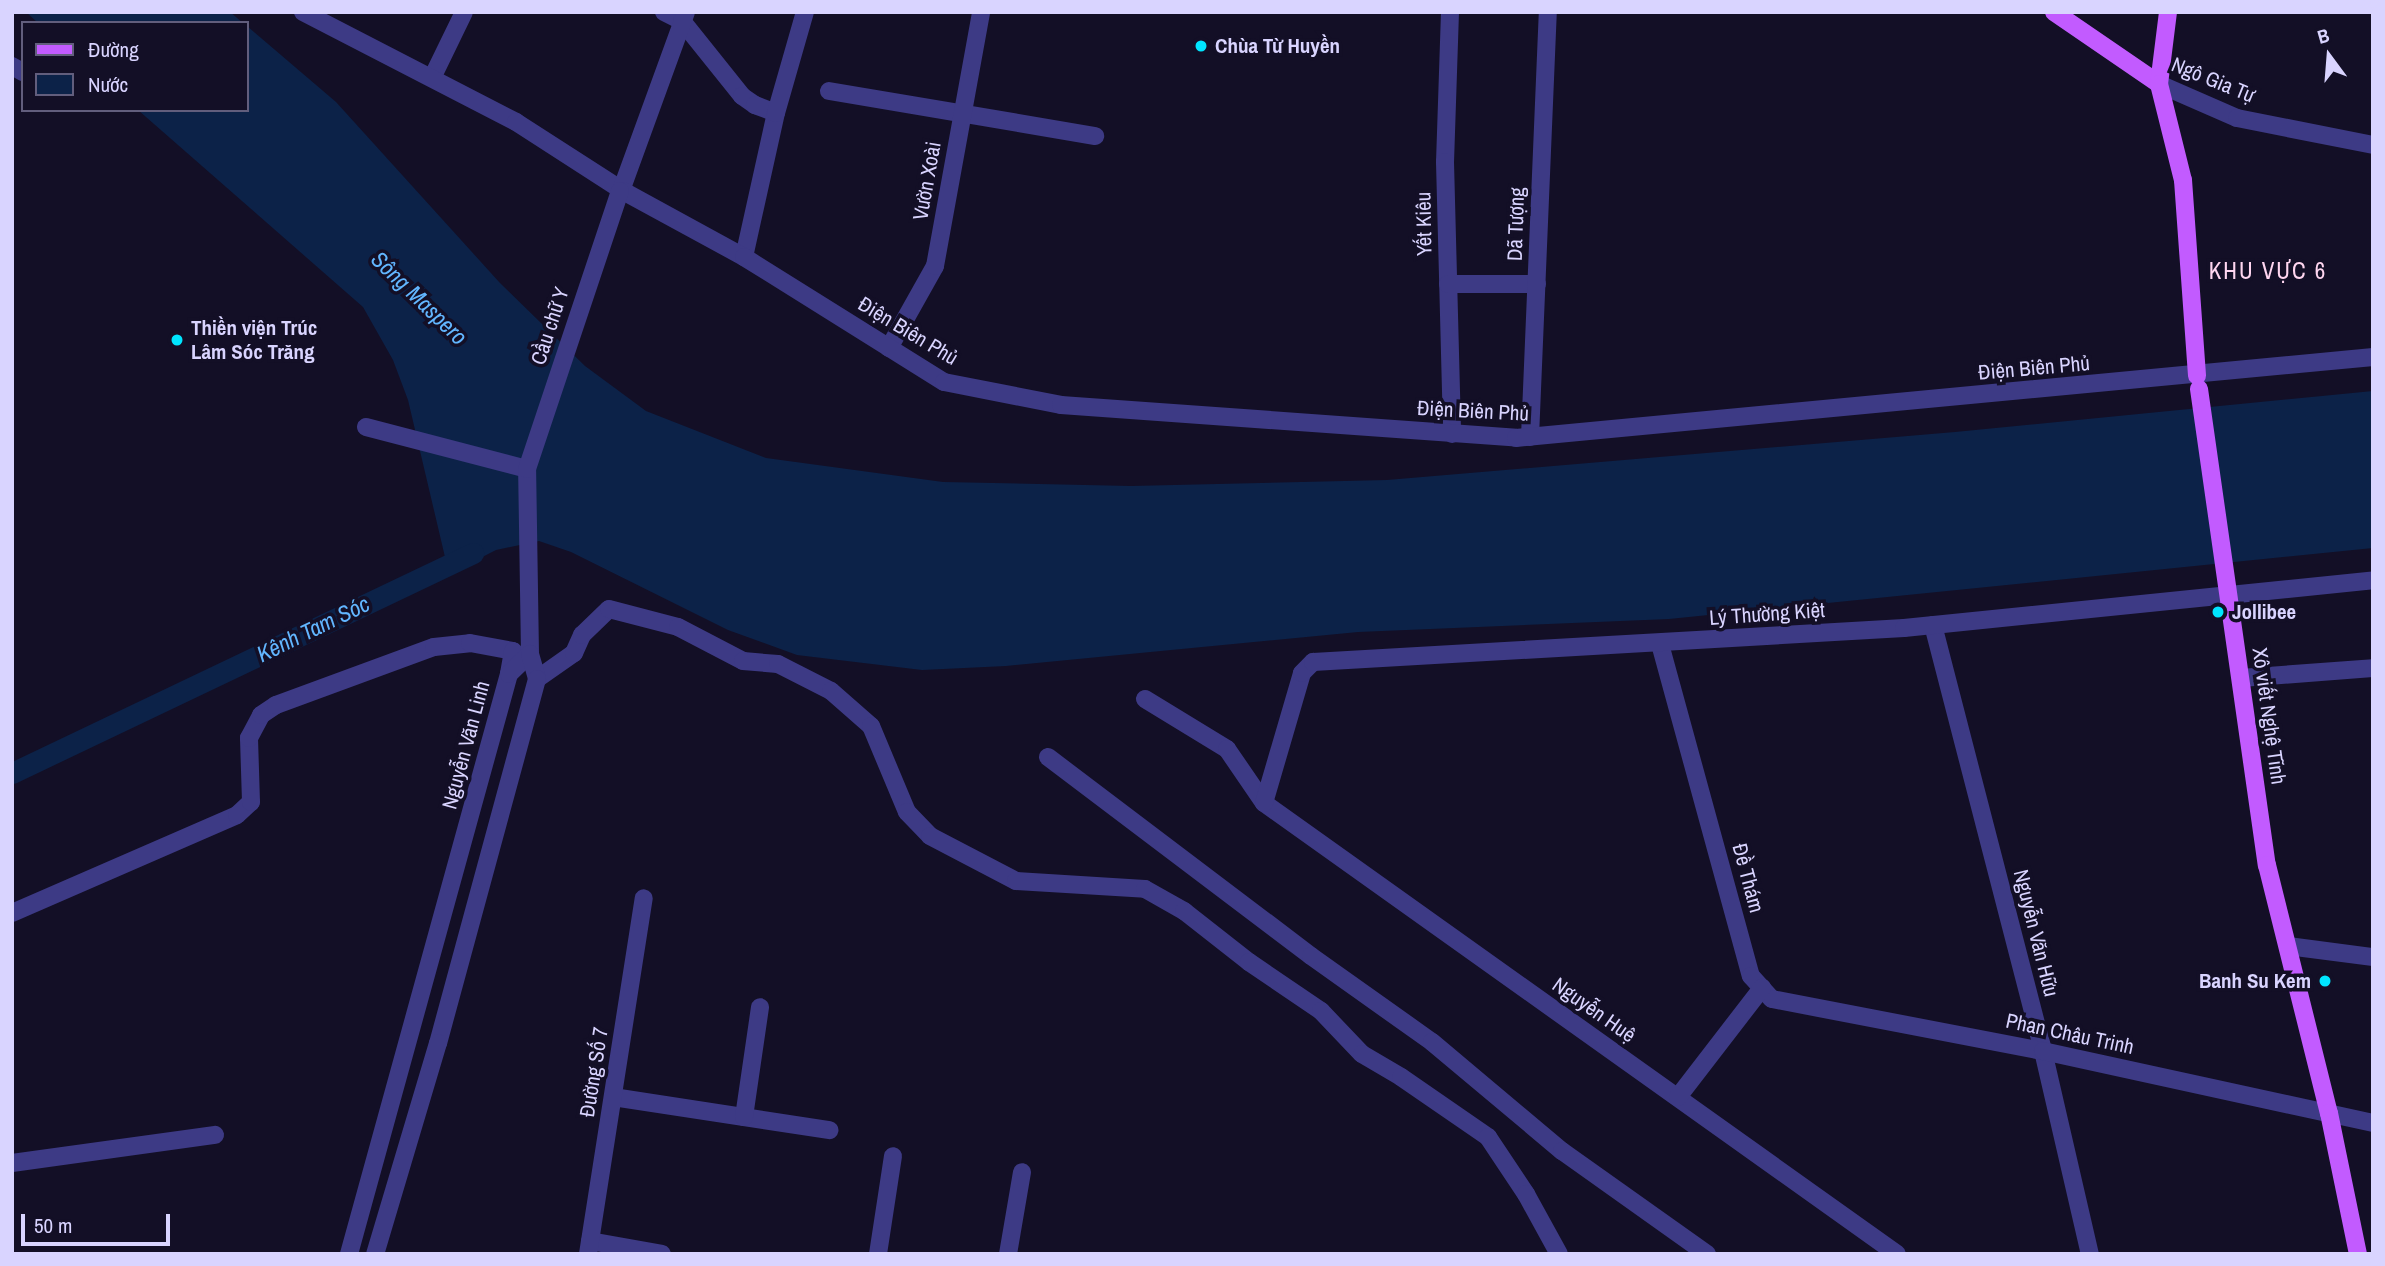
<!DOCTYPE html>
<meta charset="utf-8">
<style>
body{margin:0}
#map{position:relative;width:2385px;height:1266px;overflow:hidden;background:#130f26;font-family:"Archivo Narrow",sans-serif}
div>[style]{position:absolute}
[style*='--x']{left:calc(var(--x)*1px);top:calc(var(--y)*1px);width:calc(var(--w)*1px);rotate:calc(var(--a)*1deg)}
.water>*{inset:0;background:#0c2248}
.canal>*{height:21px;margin:-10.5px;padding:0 10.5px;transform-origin:10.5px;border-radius:10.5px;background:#0c2248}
.minor>*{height:18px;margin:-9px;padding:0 9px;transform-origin:9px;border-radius:9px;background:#3d3a85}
.tertiary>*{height:18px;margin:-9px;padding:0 9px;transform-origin:9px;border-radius:9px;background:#3d3a85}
.primary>*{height:18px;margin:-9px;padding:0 9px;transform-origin:9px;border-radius:9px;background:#c25bff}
.dots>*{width:19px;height:19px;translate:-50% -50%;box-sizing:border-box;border:4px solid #130f26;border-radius:50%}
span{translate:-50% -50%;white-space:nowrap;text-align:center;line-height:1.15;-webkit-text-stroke:7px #130f26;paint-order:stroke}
.poi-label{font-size:21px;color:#d9d4ff;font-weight:700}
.left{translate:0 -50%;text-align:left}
.right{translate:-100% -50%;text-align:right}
.street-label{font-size:21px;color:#d9d4ff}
.neighbourhood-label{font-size:23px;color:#ffd6f0;letter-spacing:2px}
.water-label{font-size:23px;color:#62b6ff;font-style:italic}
.frame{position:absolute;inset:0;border:14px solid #d9d4ff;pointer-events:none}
.legend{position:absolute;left:21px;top:21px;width:228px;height:91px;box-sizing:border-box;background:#130f26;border:2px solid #625e7d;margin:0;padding:9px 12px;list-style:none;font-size:21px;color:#d9d4ff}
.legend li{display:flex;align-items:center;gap:14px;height:35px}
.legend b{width:35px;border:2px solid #625e7d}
.north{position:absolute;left:2294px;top:21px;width:70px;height:70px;-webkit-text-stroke:5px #130f26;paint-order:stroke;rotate:344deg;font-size:19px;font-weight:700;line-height:28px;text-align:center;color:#d9d4ff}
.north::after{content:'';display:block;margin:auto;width:24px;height:32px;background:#d9d4ff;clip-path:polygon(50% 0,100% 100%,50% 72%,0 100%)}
.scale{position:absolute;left:21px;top:1214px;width:149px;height:32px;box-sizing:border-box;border:4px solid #d9d4ff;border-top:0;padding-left:9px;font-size:21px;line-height:24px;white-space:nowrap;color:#d9d4ff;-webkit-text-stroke:5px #130f26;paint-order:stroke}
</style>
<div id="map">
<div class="water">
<i style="clip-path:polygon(26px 12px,230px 12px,243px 23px,38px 23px)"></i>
<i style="clip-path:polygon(247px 26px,336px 102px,500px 283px,585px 366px,646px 411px,766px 458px,943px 482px,1131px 486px,1387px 480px,1955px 432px,2373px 391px,2373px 548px,1669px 619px,1358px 632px,1006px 666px,922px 670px,797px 655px,728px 630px,571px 552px,539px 541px,496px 550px,449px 574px,408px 400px,393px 360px,363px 307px,138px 110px,247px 110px)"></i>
</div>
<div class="canal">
<i style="--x:12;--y:773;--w:511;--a:-25.51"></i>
</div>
<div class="minor">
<i style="--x:664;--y:12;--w:20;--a:27"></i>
<i style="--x:682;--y:21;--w:96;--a:51.3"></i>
<i style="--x:742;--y:96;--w:16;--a:35"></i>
<i style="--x:755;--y:105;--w:22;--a:21"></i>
<i style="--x:1450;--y:12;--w:150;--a:91.9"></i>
<i style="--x:1445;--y:162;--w:272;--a:88.5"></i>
<i style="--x:12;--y:66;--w:13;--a:29"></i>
<i style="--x:432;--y:78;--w:73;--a:-64.1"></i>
<i style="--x:2159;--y:84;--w:85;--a:23.6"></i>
<i style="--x:2237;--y:118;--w:139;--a:11.2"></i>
<i style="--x:829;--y:91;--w:270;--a:9.6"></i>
<i style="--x:744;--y:257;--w:148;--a:-77.5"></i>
<i style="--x:776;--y:113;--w:105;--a:-74"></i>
<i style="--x:1448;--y:284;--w:89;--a:0"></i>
<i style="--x:889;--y:348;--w:94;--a:-60.7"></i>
<i style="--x:935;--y:266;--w:258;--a:-79.7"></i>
<i style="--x:1530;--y:437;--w:425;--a:-87.6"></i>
<i style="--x:1933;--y:625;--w:440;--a:75.5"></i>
<i style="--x:2043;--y:1051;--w:208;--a:77"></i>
<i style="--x:1660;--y:644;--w:344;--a:74.7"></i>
<i style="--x:1751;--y:976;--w:31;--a:48"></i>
<i style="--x:1772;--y:999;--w:276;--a:10.9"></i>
<i style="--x:2043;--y:1051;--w:338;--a:12.3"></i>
<i style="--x:2241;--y:678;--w:132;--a:-4.3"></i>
<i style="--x:537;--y:679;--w:45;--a:-35.1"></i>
<i style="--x:574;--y:653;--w:20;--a:-66"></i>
<i style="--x:582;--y:635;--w:37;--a:-44"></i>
<i style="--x:609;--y:609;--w:71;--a:14.6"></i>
<i style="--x:678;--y:627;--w:73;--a:27.6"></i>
<i style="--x:743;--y:661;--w:35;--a:5"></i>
<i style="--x:778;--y:664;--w:59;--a:27"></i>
<i style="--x:831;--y:691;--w:53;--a:41.2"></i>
<i style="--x:871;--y:726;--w:93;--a:67.3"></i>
<i style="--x:907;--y:812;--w:33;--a:46"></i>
<i style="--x:930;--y:836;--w:97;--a:27.6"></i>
<i style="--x:1016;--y:881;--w:129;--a:3.5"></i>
<i style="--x:1145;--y:889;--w:45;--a:29.4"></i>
<i style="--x:1184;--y:911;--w:83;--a:38.1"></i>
<i style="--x:1249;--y:962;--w:87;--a:34.2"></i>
<i style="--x:1321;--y:1011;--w:59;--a:46.4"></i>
<i style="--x:1362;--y:1054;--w:45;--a:30.5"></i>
<i style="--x:1401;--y:1077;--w:106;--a:34.6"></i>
<i style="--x:1488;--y:1137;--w:69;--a:56.3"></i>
<i style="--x:1526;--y:1194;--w:68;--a:61.2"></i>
<i style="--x:1145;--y:699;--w:96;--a:31.4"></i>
<i style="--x:1227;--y:749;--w:65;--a:55.6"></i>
<i style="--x:1264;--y:803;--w:777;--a:35.47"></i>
<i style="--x:1048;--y:757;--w:330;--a:37.1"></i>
<i style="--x:1311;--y:956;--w:148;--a:35.4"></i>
<i style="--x:1432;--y:1042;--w:170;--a:40"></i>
<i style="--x:1562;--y:1151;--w:178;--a:35.4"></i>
<i style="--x:12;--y:913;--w:245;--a:-23.5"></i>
<i style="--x:237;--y:815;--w:19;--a:-43"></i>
<i style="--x:251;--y:802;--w:64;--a:-91.8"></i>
<i style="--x:249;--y:738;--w:26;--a:-62"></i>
<i style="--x:261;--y:715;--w:18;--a:-34"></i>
<i style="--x:276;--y:705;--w:168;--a:-20.2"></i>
<i style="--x:434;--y:647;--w:36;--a:-6"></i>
<i style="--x:470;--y:643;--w:44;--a:10.5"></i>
<i style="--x:513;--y:651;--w:23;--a:100"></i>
<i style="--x:2288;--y:946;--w:86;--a:7.4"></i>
<i style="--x:613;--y:1097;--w:219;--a:8.7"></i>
<i style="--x:1678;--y:1097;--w:138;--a:-52.4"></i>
<i style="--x:744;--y:1117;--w:111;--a:-81.7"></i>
<i style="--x:12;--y:1163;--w:205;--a:-7.9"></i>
<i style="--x:590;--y:1241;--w:73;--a:10.2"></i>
<i style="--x:588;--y:1254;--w:360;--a:-81.1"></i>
<i style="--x:878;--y:1254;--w:99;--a:-81.3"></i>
<i style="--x:1008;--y:1254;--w:83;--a:-80.3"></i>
</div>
<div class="tertiary">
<i style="--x:303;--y:12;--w:240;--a:27.3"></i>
<i style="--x:516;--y:122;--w:124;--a:32.8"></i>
<i style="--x:622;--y:188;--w:187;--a:-70"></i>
<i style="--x:623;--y:191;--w:138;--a:28.6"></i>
<i style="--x:744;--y:257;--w:236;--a:32"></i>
<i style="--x:944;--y:382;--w:119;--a:11.1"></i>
<i style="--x:1061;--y:405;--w:456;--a:4.1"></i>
<i style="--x:1516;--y:438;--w:861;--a:-5.4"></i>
<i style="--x:366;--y:427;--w:166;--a:14.6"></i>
<i style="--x:530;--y:654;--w:185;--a:-90.9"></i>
<i style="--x:527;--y:469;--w:293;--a:-71.5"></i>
<i style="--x:1264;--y:803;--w:135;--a:-73.7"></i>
<i style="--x:1302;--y:673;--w:16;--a:-45"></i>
<i style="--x:1313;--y:662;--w:592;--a:-3.29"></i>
<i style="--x:1904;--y:628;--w:471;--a:-5.8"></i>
<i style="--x:349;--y:1254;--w:602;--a:-74.58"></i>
<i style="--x:509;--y:674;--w:29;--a:-44"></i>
<i style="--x:530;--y:654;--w:26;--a:74"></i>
<i style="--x:537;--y:679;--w:377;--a:105.2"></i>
<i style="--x:438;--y:1043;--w:220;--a:106.6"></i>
</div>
<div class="primary">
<i style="--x:2054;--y:12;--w:127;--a:34.4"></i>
<i style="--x:2168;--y:12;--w:73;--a:97.1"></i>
<i style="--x:2159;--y:84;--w:99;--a:76"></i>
<i style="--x:2183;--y:180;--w:196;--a:85.9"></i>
<i style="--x:2199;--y:389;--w:481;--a:81.9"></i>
<i style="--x:2267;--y:865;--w:256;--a:76"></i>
<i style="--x:2329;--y:1113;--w:144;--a:78.4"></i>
</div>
<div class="dots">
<i style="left:1201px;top:46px;background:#00e5ff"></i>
<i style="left:177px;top:340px;background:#00e5ff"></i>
<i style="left:2218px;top:612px;background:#00e5ff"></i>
<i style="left:2325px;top:981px;background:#00e5ff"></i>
</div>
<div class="poi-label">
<span class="left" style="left:1215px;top:46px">Chùa Từ Huyền</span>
<span class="left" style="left:191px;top:340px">Thiền viện Trúc<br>Lâm Sóc Trăng</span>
<span class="left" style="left:2232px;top:612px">Jollibee</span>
<span class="right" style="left:2311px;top:981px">Banh Su Kem</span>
</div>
<div class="street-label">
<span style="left:2213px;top:80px;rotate:22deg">Ngô Gia Tự</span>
<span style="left:927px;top:181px;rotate:-80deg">Vườn Xoài</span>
<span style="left:1424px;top:224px;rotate:-91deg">Yết Kiêu</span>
<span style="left:1516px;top:224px;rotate:-88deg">Dã Tượng</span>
<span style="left:550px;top:326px;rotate:-72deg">Cầu chữ Y</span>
<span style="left:908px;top:331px;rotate:31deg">Điện Biên Phủ</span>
<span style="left:2034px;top:368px;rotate:-5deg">Điện Biên Phủ</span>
<span style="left:1473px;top:411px;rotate:3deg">Điện Biên Phủ</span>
<span style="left:1767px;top:614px;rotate:-4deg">Lý Thường Kiệt</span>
<span style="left:2269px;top:716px;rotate:82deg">Xô viết Nghệ Tĩnh</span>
<span style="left:466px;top:745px;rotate:-75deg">Nguyễn Văn Linh</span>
<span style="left:1748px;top:878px;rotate:75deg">Đề Thám</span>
<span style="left:2036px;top:933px;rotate:76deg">Nguyễn Văn Hữu</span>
<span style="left:1594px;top:1010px;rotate:35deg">Nguyễn Huệ</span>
<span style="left:2070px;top:1034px;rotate:12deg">Phan Châu Trinh</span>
<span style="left:594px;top:1072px;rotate:-81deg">Đường Số 7</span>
</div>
<div class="neighbourhood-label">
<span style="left:2268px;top:271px">KHU VỰC 6</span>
</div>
<div class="water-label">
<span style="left:419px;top:298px;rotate:44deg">Sông Maspero</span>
<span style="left:313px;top:629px;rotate:-26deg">Kênh Tam Sóc</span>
</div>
<div class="frame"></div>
<ul class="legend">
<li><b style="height:9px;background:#c25bff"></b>Đường</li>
<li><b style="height:19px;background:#0c2248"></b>Nước</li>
</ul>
<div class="north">B</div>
<div class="scale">50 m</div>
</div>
